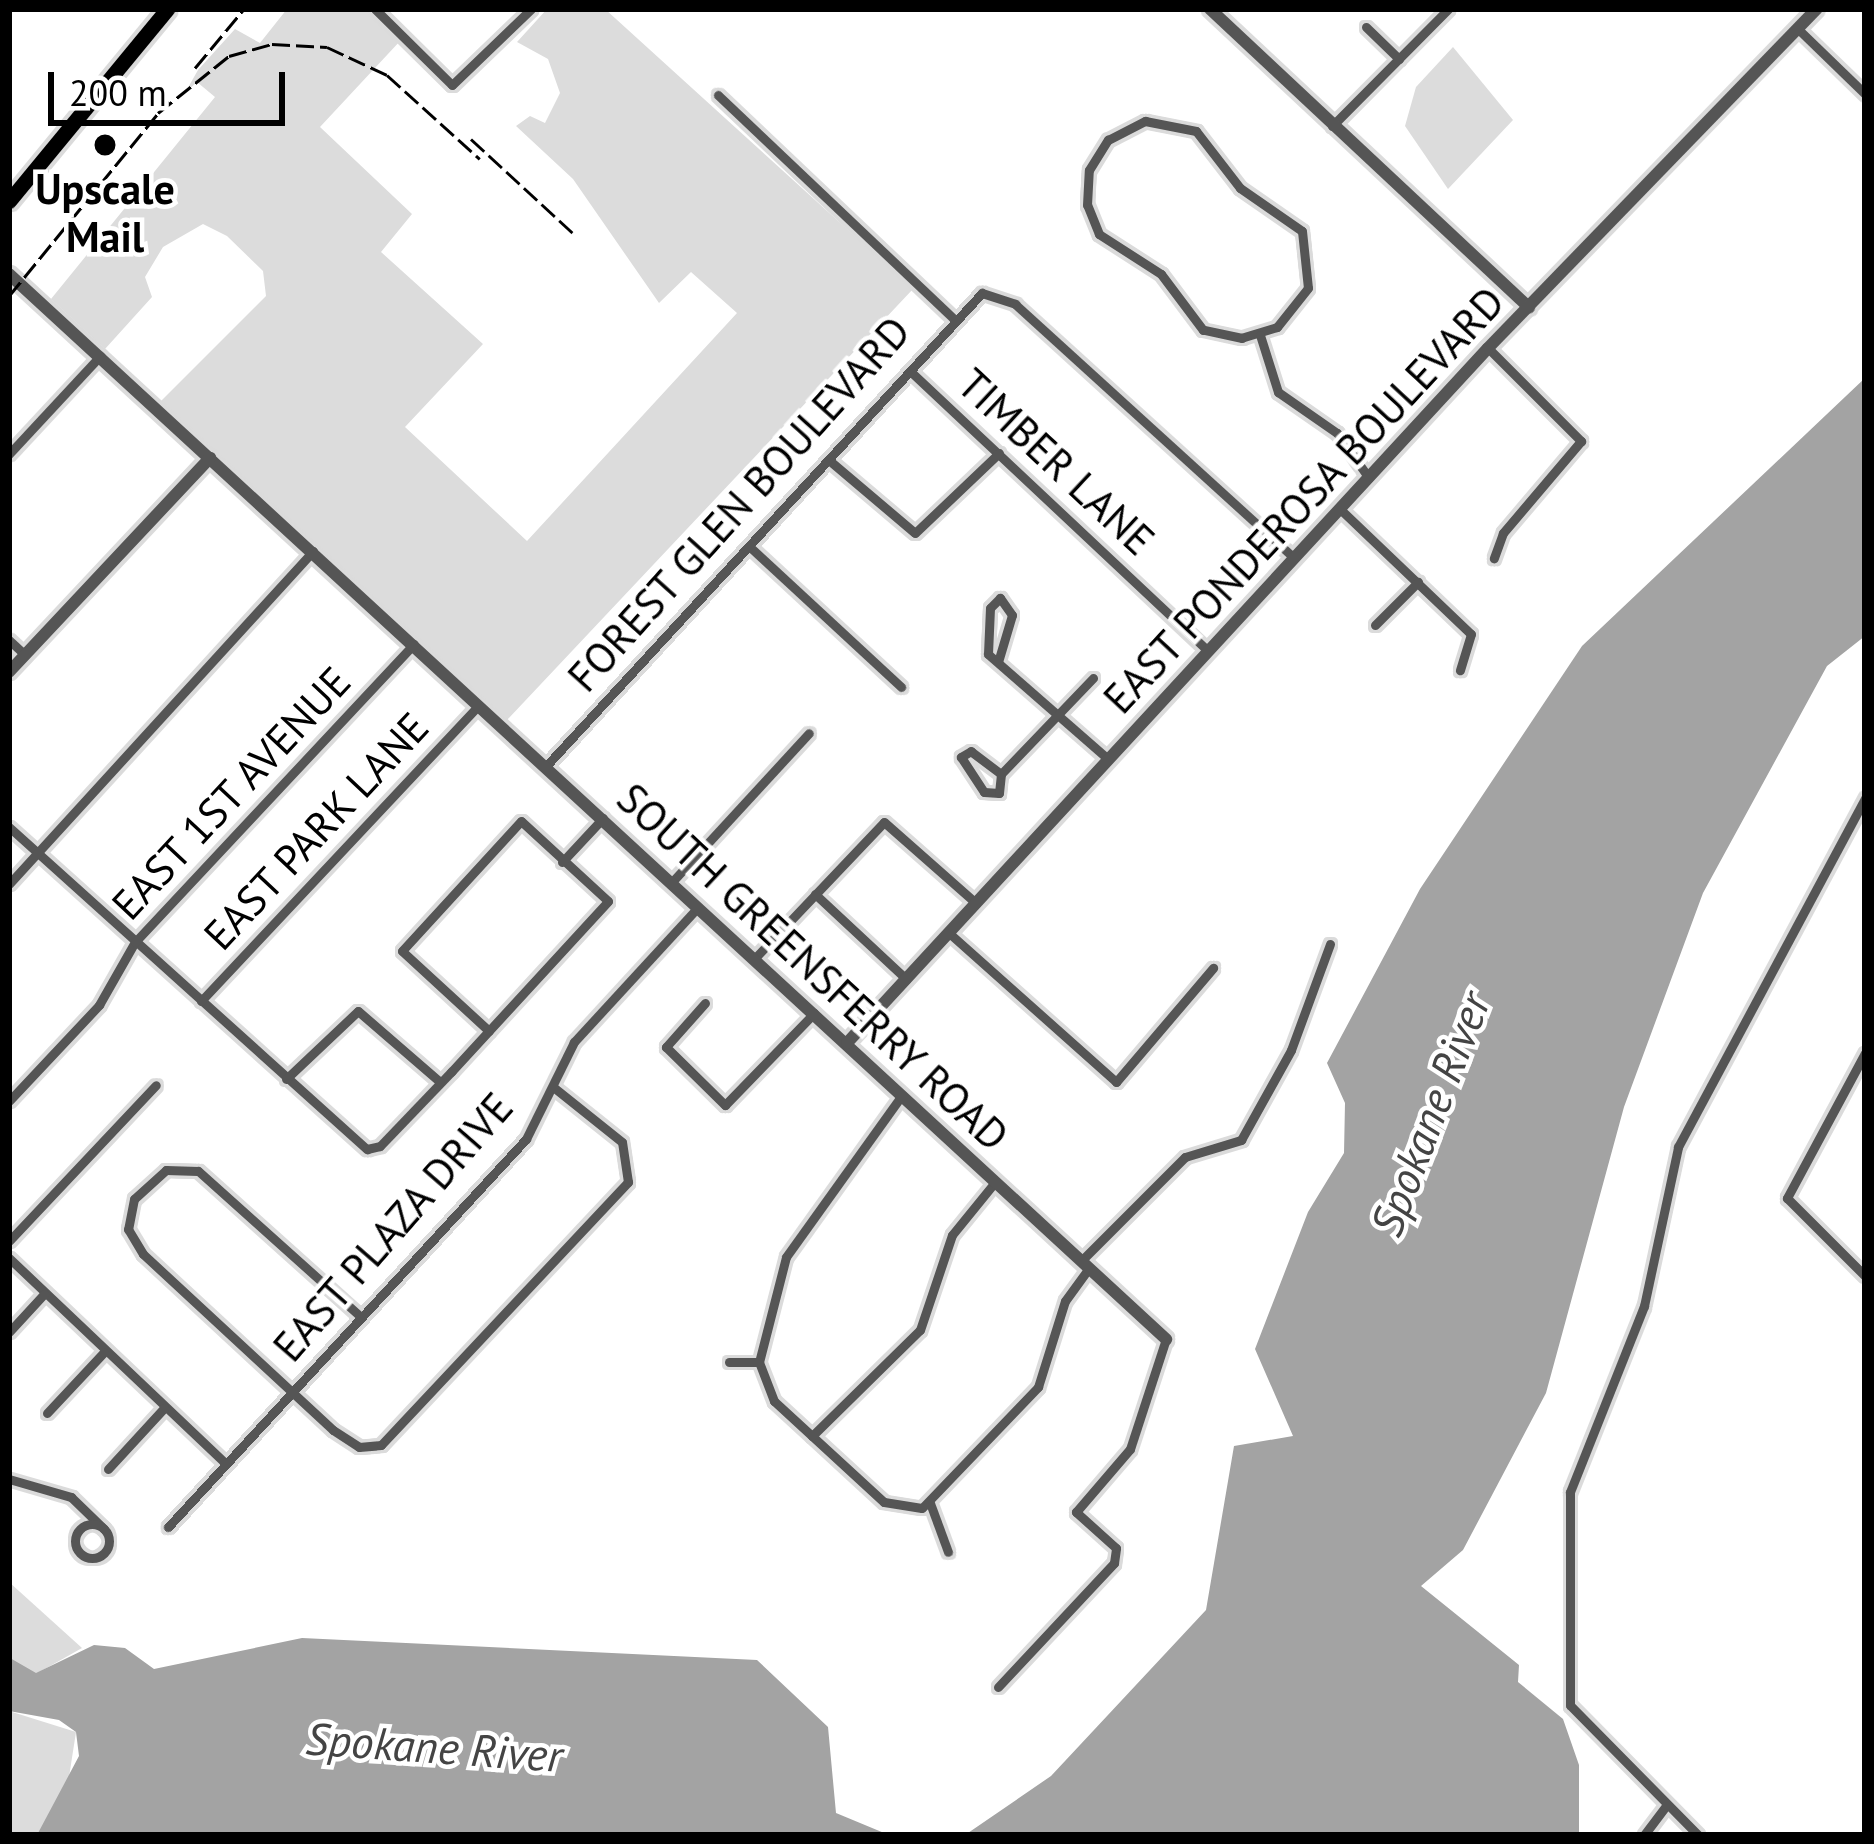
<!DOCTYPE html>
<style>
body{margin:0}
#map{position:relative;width:1874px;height:1844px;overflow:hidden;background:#fff;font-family:"PT Sans",sans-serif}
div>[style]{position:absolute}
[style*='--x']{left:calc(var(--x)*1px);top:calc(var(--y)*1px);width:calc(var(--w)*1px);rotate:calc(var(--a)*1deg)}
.green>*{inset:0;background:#dcdcdc}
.water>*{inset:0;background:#a3a3a3}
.roads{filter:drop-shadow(3px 0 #dbdbdb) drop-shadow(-3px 0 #dbdbdb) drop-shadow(0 3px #dbdbdb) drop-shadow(0 -3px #dbdbdb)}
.minor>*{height:9px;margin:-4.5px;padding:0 4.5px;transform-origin:4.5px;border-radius:4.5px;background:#555}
.minor>.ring{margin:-4.5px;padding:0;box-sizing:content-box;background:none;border:9px solid #555;border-radius:50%}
.tertiary>*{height:12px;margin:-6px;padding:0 6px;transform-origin:6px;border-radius:6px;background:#555}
.primary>*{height:15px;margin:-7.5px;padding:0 7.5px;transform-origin:7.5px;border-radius:7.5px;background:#000}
.rail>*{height:3px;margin-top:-1.5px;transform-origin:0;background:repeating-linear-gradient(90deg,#000 0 18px,transparent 0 24px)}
.dots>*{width:33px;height:33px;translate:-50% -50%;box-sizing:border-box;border:6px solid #fff;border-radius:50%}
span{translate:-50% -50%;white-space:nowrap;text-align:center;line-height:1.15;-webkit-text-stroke:9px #fff;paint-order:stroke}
.poi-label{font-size:42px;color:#000;font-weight:700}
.street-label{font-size:42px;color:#000}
.water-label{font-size:45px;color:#444;font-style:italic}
.frame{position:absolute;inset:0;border:12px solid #000;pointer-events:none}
.scale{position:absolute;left:48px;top:72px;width:237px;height:54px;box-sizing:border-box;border:6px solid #000;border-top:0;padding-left:15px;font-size:36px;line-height:42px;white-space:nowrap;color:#000;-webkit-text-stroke:9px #fff;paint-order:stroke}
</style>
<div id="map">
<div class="green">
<i style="clip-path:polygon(287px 9px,367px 9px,401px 40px,320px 127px,412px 214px,381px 252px,483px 344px,405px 427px,527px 541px,737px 313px,691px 272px,659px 303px,573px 179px,516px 126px,530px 116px,545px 123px,560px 93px,548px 59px,517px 42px,547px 9px,605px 9px,913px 289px,507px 720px,161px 401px,266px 296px,263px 271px,227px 236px,203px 224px,163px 247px,145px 277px,152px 297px,105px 349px,51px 299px,215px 97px,197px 82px,185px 93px,198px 70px,235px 29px,260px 43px)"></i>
<i style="clip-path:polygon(1453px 47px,1513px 120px,1448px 189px,1405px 126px,1416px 87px)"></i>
<i style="clip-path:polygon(9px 1582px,82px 1648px,36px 1674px,19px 1668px,10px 1658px)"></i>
<i style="clip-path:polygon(9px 1711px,76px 1732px,67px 1790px,37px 1835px,9px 1835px)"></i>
</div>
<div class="water">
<i style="clip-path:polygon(1865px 378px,1865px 636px,1827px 666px,1703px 893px,1624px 1107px,1546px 1393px,1463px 1550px,1421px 1586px,1519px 1665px,1518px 1682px,1563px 1719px,1579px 1765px,1579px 1835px,965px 1835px,1051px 1776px,1206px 1610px,1234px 1446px,1293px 1436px,1255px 1349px,1308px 1212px,1344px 1153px,1345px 1103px,1327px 1063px,1420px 889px,1582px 646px)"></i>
<i style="clip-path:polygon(9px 1628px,10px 1658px,36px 1673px,94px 1645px,125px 1648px,154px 1669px,302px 1638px,757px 1660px,828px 1727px,836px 1813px,889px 1835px,37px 1835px,79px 1756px,76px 1732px,59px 1720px,9px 1711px)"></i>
</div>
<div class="roads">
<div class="minor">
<i style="--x:375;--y:9;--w:108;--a:44.6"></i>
<i style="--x:452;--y:85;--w:110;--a:-43.9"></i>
<i style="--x:1366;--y:27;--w:46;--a:44.1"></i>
<i style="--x:1797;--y:28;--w:95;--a:44.1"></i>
<i style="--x:718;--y:95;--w:323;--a:43.5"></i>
<i style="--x:1145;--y:121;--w:52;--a:11.1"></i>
<i style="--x:1196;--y:131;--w:72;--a:52.3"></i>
<i style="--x:1240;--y:188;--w:75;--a:34.7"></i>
<i style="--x:1302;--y:231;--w:57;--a:84"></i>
<i style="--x:1308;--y:288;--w:50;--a:128.5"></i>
<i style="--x:1277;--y:327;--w:37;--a:163"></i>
<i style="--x:1242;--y:338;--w:40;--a:-168"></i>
<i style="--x:1203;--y:330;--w:70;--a:-126.9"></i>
<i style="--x:1161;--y:274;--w:74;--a:-147.2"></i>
<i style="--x:1099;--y:234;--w:31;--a:-112"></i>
<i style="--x:1087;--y:205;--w:35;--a:-87"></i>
<i style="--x:1089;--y:170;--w:36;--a:-58"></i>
<i style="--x:1108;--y:140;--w:42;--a:-27.2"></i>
<i style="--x:1332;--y:126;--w:165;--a:-45.2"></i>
<i style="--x:1260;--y:335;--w:60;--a:72.5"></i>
<i style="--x:1278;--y:392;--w:72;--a:34.8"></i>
<i style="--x:1337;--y:433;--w:55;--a:54.6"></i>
<i style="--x:1488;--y:348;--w:132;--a:45"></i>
<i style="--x:1581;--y:441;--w:121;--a:130.3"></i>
<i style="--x:1503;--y:533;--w:27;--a:110"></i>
<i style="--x:910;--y:371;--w:409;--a:43.2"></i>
<i style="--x:9;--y:454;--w:134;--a:-47.1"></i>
<i style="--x:830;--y:461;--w:111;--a:40.3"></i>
<i style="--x:915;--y:533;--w:116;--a:-43.6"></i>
<i style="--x:1340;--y:509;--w:181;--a:43.7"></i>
<i style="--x:1471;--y:634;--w:38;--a:107"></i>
<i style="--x:750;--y:547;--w:206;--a:42.8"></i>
<i style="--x:1375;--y:625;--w:61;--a:-45"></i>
<i style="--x:9;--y:640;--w:22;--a:43"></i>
<i style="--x:998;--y:662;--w:49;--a:-73.4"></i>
<i style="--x:1012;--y:615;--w:21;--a:-125"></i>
<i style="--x:1000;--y:598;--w:14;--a:135"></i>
<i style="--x:990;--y:608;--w:46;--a:92.5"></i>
<i style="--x:988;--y:654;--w:159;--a:41.2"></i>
<i style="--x:547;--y:765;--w:642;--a:-47.34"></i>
<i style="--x:982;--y:293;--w:35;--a:18"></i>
<i style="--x:1015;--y:304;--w:377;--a:42.3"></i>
<i style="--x:1001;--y:774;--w:38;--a:-143"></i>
<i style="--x:971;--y:751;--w:12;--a:149"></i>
<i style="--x:961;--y:757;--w:42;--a:56.7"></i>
<i style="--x:984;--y:792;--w:15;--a:4"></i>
<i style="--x:999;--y:793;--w:19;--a:-84"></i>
<i style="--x:1001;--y:774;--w:133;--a:-46.2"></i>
<i style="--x:9;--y:827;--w:482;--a:42"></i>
<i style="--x:367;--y:1149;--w:13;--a:-13"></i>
<i style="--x:380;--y:1146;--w:103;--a:-46.2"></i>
<i style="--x:451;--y:1072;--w:232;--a:-47.4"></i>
<i style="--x:608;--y:901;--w:118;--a:-137.4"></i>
<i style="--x:521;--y:821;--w:176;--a:132.5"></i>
<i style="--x:402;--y:951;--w:118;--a:42.6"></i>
<i style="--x:562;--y:862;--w:60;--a:-47"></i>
<i style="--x:672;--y:882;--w:202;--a:-47.4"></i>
<i style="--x:9;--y:884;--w:451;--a:-47.6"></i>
<i style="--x:815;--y:894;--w:125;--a:43"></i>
<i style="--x:949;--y:933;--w:224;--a:41.7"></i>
<i style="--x:1116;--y:1082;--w:150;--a:-49.6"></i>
<i style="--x:755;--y:958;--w:187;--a:-46.5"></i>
<i style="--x:884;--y:822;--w:123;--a:41.4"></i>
<i style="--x:201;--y:1001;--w:406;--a:-46.8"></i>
<i style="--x:705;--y:1003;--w:59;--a:131.6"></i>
<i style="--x:666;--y:1047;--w:83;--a:44.5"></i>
<i style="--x:725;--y:1105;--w:128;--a:-45.9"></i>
<i style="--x:1865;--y:1053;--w:165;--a:118.3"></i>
<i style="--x:1787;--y:1198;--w:110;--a:45"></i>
<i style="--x:286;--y:1079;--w:99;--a:-43.4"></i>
<i style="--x:358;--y:1011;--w:108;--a:40.9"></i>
<i style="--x:902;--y:1095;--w:199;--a:125.6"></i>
<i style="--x:786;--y:1257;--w:108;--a:104.4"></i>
<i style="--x:759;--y:1362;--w:42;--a:69"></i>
<i style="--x:774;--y:1401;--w:149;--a:42.6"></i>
<i style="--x:884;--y:1502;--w:38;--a:9"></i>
<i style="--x:922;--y:1508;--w:168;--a:-46.2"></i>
<i style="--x:1038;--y:1387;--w:90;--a:-72.6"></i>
<i style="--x:1065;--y:1301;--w:41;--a:-54"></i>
<i style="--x:9;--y:1101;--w:132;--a:-46.8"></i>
<i style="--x:99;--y:1005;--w:73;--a:-60.3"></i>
<i style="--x:135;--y:942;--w:408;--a:-46.9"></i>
<i style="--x:9;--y:1241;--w:214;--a:-46.7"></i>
<i style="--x:9;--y:1258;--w:299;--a:43.5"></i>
<i style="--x:1081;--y:1261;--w:147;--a:-45"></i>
<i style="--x:1185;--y:1157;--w:59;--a:-16.9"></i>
<i style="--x:1241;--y:1140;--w:103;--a:-60.9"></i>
<i style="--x:1291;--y:1050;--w:113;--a:-69.8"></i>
<i style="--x:361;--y:1317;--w:219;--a:-138.1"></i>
<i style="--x:198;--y:1171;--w:32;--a:-178"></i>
<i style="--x:166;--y:1170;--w:43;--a:137.8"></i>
<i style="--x:134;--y:1199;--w:31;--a:101"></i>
<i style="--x:128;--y:1229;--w:29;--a:59"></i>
<i style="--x:143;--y:1254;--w:259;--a:42.8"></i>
<i style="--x:333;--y:1430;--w:31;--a:33"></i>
<i style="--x:359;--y:1447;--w:22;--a:-5"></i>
<i style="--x:381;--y:1445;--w:361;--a:-46.8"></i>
<i style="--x:628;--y:1182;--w:40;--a:-98.5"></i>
<i style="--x:622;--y:1142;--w:88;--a:-141.4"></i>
<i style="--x:9;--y:1332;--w:52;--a:-47.4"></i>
<i style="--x:729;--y:1362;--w:30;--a:0"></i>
<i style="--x:47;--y:1413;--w:83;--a:-46.9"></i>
<i style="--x:812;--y:1436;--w:151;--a:-44.5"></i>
<i style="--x:920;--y:1330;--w:100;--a:-71.4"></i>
<i style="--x:952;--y:1235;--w:68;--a:-50.9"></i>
<i style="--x:108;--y:1469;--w:83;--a:-47.4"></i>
<i style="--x:9;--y:1479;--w:65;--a:16.2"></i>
<i style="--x:71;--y:1497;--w:46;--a:44.1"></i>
<i style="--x:930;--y:1503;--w:52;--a:69.8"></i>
<i class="ring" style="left:75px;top:1524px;width:25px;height:25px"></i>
<i style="--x:168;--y:1527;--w:528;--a:-47.3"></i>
<i style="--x:526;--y:1139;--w:108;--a:-63.7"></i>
<i style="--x:574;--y:1042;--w:183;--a:-47.4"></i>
<i style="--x:998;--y:1687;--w:170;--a:-46.9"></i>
<i style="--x:1114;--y:1563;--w:15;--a:-82"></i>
<i style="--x:1116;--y:1548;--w:54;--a:-138"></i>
<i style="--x:1076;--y:1512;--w:83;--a:-49.4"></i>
<i style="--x:1130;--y:1449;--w:116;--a:-71.9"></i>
<i style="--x:1644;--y:1835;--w:36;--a:-53"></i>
<i style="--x:1698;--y:1835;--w:182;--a:-134.6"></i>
<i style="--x:1570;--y:1705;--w:213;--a:-90"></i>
<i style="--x:1570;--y:1492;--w:200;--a:-68.3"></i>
<i style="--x:1644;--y:1306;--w:163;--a:-77.9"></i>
<i style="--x:1678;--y:1147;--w:396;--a:-61.8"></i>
</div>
<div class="tertiary">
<i style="--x:1210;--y:9;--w:437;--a:43.1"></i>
<i style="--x:9;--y:274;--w:1573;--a:42.63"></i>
<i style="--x:9;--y:672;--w:294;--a:-46.8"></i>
<i style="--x:847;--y:1043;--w:945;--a:-47.31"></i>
<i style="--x:1488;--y:348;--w:472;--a:-45.9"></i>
</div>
<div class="primary">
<i style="--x:9;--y:201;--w:249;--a:-50.5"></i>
</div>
</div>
<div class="rail">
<i style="--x:195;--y:68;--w:77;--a:-50.3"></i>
<i style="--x:158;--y:113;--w:91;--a:-38.8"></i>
<i style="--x:229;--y:56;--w:45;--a:-15.6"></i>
<i style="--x:272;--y:44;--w:55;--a:3.1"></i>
<i style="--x:327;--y:47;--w:66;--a:25"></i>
<i style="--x:387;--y:75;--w:125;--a:42.1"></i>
<i style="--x:471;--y:139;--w:139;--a:42.7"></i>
<i style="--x:9;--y:296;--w:252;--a:-50.8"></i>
</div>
<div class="dots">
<i style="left:105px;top:145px;background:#000"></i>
</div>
<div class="poi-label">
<span style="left:105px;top:213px">Upscale<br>Mail</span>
</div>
<div class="street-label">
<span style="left:1056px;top:462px;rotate:43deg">TIMBER LANE</span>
<span style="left:1304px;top:500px;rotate:-47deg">EAST PONDEROSA BOULEVARD</span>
<span style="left:739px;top:504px;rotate:-48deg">FOREST GLEN BOULEVARD</span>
<span style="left:231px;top:793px;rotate:-47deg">EAST 1ST AVENUE</span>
<span style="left:316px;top:831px;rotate:-47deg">EAST PARK LANE</span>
<span style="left:813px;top:967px;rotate:43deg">SOUTH GREENSFERRY ROAD</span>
<span style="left:393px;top:1227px;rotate:-49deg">EAST PLAZA DRIVE</span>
</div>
<div class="water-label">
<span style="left:1430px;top:1114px;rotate:-69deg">Spokane River</span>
<span style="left:434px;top:1747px;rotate:4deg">Spokane River</span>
</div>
<div class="frame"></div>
<div class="scale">200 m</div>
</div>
